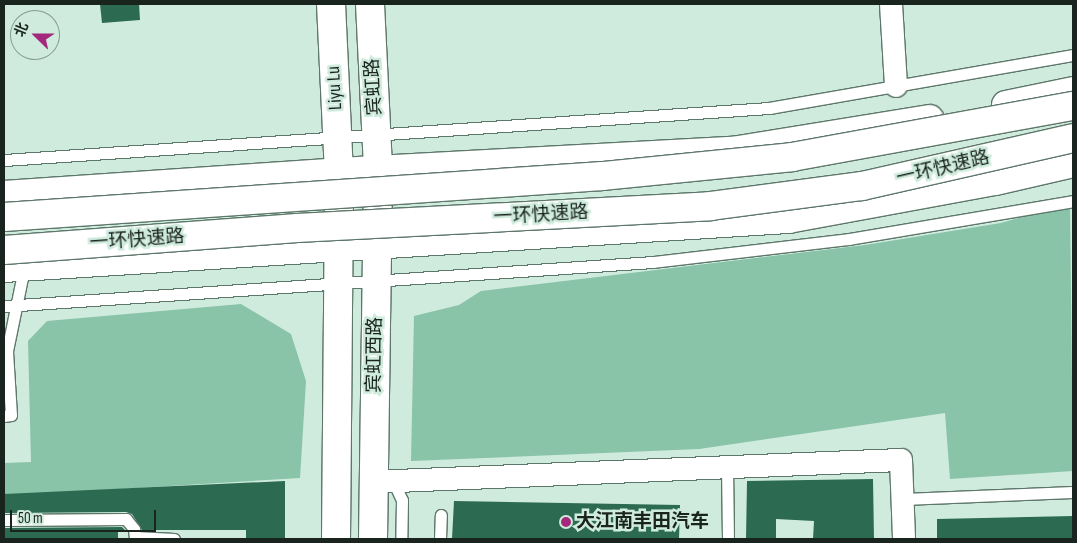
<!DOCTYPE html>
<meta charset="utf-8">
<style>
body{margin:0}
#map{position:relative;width:1077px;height:543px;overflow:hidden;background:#cfebdd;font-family:"Sofia Sans Condensed","Noto Sans SC",sans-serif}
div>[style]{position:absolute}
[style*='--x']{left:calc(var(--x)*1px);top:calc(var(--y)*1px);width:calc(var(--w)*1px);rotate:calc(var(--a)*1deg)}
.green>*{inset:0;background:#89c3a8}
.building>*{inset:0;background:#2c6a52}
.roads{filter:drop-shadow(1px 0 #5e776b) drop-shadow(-1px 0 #5e776b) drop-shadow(0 1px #5e776b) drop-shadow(0 -1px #5e776b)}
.lane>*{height:11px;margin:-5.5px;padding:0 5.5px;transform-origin:5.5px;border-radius:5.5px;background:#fff}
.street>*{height:22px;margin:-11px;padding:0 11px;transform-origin:11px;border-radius:11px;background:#fff}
.secondary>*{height:28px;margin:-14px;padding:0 14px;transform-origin:14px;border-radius:14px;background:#fff}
.primary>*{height:28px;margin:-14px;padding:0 14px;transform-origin:14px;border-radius:14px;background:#fff}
.highway>*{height:28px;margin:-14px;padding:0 14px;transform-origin:14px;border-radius:14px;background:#fff}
.bridges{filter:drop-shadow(1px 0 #5e776b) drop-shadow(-1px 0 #5e776b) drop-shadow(0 1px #5e776b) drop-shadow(0 -1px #5e776b)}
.highway-bridge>*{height:28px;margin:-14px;padding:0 14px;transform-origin:14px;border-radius:14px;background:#fff}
.dots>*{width:14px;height:14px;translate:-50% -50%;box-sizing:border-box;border:2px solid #cfebdd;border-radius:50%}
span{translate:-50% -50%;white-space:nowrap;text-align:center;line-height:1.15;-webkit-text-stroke:5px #cfebdd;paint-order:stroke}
.street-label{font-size:19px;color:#1a241f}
.poi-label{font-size:19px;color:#1a241f;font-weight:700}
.left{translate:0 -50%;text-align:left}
.frame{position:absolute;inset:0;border:5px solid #1a241f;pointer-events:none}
.north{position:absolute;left:10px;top:10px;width:50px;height:50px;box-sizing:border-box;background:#cfebdd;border:1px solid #879b91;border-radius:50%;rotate:292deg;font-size:14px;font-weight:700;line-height:20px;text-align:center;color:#1a241f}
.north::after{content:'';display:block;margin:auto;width:18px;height:22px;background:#a4287b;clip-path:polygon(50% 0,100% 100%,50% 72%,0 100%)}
.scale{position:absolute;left:10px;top:510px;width:146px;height:22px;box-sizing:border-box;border:2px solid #1a241f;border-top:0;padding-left:6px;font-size:15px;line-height:18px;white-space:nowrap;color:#1a241f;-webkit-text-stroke:4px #cfebdd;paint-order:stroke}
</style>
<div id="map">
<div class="green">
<i style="clip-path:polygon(1070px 203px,1073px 471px,950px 479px,945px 413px,699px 449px,411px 461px,414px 316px,459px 305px,481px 291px,865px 245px,1001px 223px)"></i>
<i style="clip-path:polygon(241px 304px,291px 334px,306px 381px,300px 478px,4px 496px,4px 463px,31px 462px,28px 341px,47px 321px)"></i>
</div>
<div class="building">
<i style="clip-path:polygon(100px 4px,139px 4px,140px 20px,102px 23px)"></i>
<i style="clip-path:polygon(873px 479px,874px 539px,813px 539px,814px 521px,776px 519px,776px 539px,746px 539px,747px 481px)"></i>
<i style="clip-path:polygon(285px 481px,285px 539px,246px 539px,246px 530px,142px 530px,132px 514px,126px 512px,4px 513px,4px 494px)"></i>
<i style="clip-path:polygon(454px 501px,680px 505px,679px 539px,452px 539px)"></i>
<i style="clip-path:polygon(1073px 516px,1073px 539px,937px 539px,937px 519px)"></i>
<i style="clip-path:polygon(4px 528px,122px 527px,126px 531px,118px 531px,118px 539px,4px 539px)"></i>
</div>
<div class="roads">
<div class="lane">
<i style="--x:4;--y:160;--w:767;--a:-3.89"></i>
<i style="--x:769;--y:108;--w:309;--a:-9.9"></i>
<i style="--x:4;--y:306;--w:650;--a:-3.88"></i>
<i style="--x:653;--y:262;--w:197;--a:-6.7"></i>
<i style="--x:849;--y:239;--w:227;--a:-9.6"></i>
<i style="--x:4;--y:351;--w:3;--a:0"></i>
<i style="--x:7;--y:351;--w:85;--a:-78.4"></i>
<i style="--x:4;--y:416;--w:7;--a:-8"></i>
<i style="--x:11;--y:415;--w:64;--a:-93.6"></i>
<i style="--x:727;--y:467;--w:72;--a:89.2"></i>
<i style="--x:393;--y:481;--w:21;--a:65"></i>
<i style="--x:402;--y:500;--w:39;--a:91"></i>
<i style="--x:903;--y:499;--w:170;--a:-2.4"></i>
<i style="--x:4;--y:520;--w:122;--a:-0.5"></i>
<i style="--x:126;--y:519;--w:13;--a:51"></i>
<i style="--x:134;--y:529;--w:10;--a:84"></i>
<i style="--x:135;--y:537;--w:39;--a:3"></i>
<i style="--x:440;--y:539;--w:24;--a:-88"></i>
</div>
<div class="street">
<i style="--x:891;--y:4;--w:82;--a:86.5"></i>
<i style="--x:373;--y:482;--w:528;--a:-2.39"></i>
<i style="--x:901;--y:460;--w:79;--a:87.8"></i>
</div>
<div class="secondary">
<i style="--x:331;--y:4;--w:168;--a:87.3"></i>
<i style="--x:370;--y:4;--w:166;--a:87.2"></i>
</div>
<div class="primary">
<i style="--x:336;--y:539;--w:367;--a:-89.5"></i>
<i style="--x:373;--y:539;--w:369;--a:-89.2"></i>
</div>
<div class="highway">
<i style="--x:1006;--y:105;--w:68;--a:-11.8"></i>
<i style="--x:4;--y:195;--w:336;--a:-3.9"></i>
<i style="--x:339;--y:172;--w:394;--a:-3.1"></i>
<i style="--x:732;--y:151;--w:200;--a:-9.2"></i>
<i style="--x:4;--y:268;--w:786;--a:-3.58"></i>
<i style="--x:788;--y:219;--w:210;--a:-10.4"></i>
<i style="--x:995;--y:181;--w:80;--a:-13"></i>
</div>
</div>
<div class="bridges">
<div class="highway-bridge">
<i style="--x:4;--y:217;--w:600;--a:-3.92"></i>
<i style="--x:603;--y:176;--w:190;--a:-5.7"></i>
<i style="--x:792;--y:157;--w:286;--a:-10.3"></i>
<i style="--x:4;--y:250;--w:294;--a:-4.3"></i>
<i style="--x:297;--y:228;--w:414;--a:-3"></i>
<i style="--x:710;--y:206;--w:153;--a:-7.5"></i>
<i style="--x:862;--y:186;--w:216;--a:-12.8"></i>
</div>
</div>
<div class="dots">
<i style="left:566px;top:522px;background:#a4287b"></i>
</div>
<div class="street-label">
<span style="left:374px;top:87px;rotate:-93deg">宾虹路</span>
<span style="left:335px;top:88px;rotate:-93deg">Liyu Lu</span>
<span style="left:943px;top:168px;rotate:-13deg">一环快速路</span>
<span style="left:541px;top:215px;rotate:-3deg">一环快速路</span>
<span style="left:137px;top:240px;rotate:-4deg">一环快速路</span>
<span style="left:375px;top:355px;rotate:-89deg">宾虹西路</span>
</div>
<div class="poi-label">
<span class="left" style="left:576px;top:522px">大江南丰田汽车</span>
</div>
<div class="frame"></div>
<div class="north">北</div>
<div class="scale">50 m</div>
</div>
